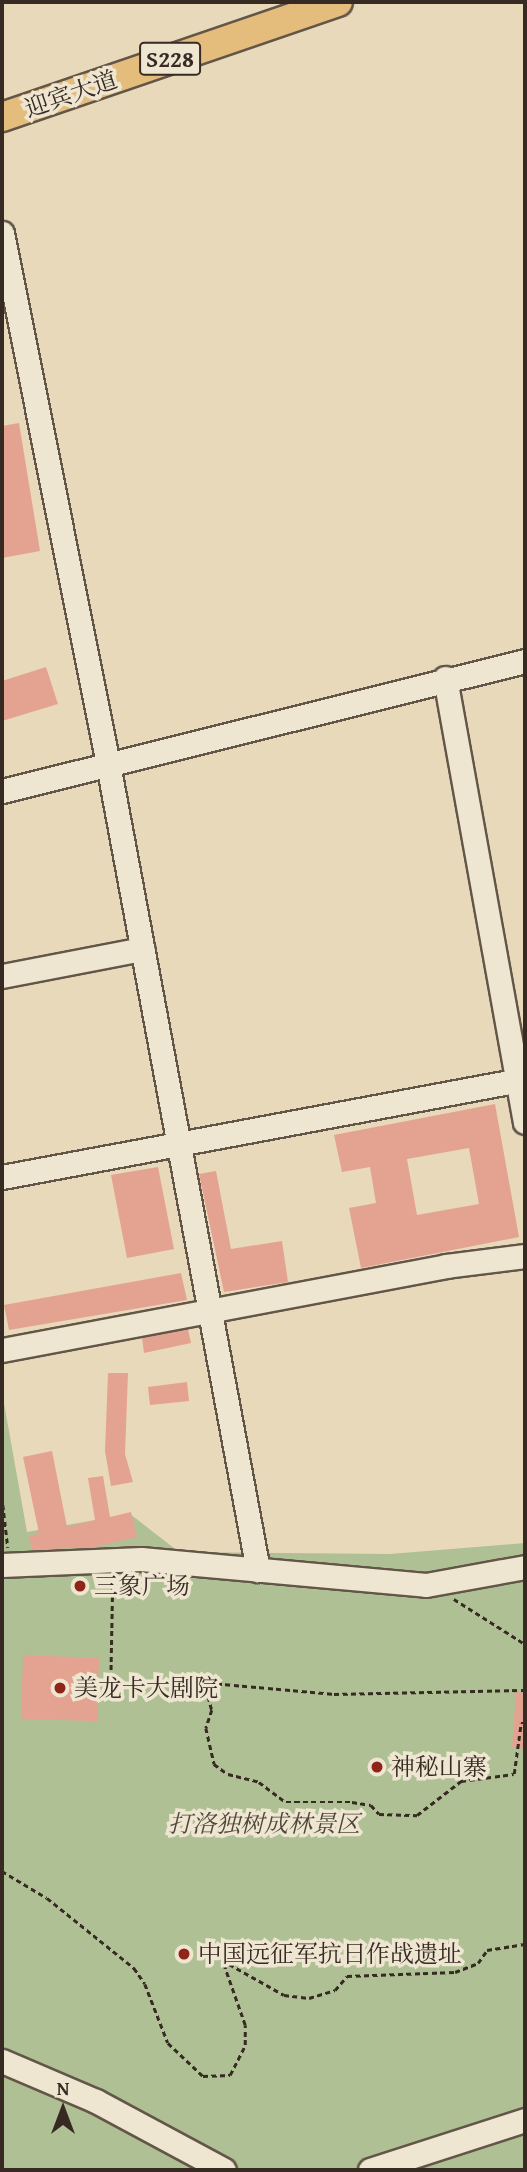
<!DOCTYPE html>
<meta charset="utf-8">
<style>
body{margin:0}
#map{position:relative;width:527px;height:2172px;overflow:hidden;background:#e7d9b9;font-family:"Gentium Book Plus","Noto Serif SC",serif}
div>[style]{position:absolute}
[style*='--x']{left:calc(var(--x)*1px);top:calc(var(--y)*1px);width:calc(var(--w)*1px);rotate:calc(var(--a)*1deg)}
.green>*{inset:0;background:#afc094}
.building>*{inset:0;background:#e4a390}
.path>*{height:2.5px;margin-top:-1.25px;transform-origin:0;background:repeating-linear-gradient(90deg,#372a23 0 5px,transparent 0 8.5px)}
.roads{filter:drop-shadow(2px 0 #635648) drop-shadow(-2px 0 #635648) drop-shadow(0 2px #635648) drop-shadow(0 -2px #635648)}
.minor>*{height:23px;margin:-11.5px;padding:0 11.5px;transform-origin:11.5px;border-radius:11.5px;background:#efe6d2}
.major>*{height:28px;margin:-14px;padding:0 14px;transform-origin:14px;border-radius:14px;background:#e4bc7c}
.dots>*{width:19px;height:19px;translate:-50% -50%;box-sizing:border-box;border:4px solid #efe6d2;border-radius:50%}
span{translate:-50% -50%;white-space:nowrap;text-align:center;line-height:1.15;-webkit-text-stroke:7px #efe6d2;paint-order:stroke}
.shield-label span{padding:2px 5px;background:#efe6d2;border:2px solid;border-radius:5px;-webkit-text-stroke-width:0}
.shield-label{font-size:23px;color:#372a23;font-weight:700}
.street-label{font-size:24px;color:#372a23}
.poi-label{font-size:24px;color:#372a23}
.left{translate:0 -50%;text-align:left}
.park-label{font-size:24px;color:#4f483a;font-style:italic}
.frame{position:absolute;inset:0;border:4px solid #372a23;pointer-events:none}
.north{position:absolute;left:28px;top:2074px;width:70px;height:70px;-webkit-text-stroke:5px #efe6d2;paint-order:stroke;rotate:0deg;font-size:19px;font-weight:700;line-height:28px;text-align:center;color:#372a23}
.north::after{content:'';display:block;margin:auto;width:24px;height:32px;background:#372a23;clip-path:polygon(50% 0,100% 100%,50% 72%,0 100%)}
</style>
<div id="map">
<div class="green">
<i style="clip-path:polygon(2px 1392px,27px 1532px,130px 1514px,179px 1552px,390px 1554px,525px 1543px,525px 2170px,2px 2170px)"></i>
</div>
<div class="building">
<i style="clip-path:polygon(19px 423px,40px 551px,2px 558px,2px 426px)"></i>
<i style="clip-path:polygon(46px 667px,58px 704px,2px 721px,2px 681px)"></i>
<i style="clip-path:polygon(evenodd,495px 1104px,519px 1237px,361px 1268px,349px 1208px,376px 1203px,370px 1167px,342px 1172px,334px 1135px,495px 1104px,469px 1148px,479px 1204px,417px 1215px,407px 1159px,469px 1148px)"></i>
<i style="clip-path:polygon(158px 1167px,174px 1249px,127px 1258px,111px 1175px)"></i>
<i style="clip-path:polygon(216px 1171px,231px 1249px,282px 1241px,288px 1282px,224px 1292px,199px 1174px)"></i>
<i style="clip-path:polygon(181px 1273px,187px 1300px,9px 1330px,4px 1305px)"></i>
<i style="clip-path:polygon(188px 1329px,191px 1343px,144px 1353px,142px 1338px)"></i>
<i style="clip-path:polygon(108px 1373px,128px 1373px,125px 1454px,133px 1482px,111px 1486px,105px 1451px)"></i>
<i style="clip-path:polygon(187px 1382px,189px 1401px,150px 1405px,148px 1387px)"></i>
<i style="clip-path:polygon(52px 1451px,67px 1527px,95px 1520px,88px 1478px,103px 1476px,110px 1517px,131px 1512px,137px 1537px,94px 1547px,32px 1550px,29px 1536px,39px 1533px,23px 1457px)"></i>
<i style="clip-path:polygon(23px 1655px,99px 1658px,97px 1721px,21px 1719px)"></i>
<i style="clip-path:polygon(516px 1692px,525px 1693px,525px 1749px,512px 1747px)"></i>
</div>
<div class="path">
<i style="--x:2;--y:1496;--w:52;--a:83.4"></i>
<i style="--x:113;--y:1580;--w:103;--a:91.1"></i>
<i style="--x:111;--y:1683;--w:86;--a:-0.7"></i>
<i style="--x:197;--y:1682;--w:11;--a:34"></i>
<i style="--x:206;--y:1688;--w:23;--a:75"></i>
<i style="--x:212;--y:1710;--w:19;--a:108"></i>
<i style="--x:206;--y:1728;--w:37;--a:77"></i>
<i style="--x:214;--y:1764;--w:17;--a:36"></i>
<i style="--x:228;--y:1774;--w:32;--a:14"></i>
<i style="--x:259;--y:1782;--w:34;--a:37"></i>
<i style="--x:286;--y:1802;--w:66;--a:0"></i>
<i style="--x:352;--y:1802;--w:19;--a:9"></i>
<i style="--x:371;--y:1805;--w:12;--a:48"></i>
<i style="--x:379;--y:1814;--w:38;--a:2"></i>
<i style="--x:417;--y:1815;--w:56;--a:-37.7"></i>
<i style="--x:461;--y:1781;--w:53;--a:-7.5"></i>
<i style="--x:514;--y:1774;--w:51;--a:-82.2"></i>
<i style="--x:521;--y:1723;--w:4;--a:0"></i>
<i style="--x:454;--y:1599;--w:84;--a:32.4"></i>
<i style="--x:200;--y:1682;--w:135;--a:5.1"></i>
<i style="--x:334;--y:1694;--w:191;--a:-1.2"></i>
<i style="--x:2;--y:1871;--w:52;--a:31"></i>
<i style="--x:47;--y:1898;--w:112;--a:38.8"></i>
<i style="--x:134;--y:1968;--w:19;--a:55"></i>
<i style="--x:145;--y:1984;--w:63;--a:68.7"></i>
<i style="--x:168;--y:2043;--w:48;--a:43.3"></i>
<i style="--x:203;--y:2076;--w:27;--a:-2"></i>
<i style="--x:230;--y:2075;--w:34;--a:-63"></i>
<i style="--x:245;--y:2045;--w:20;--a:-90"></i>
<i style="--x:245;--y:2025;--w:69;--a:-109.5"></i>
<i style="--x:222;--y:1960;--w:71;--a:29.4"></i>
<i style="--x:284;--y:1995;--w:25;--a:7"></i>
<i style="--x:309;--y:1998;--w:27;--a:-17"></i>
<i style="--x:335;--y:1990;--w:18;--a:-49"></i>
<i style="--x:347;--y:1976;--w:108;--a:-2.1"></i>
<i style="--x:455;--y:1972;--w:25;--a:-21"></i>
<i style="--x:478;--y:1963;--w:16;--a:-55"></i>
<i style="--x:487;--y:1950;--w:38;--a:-9"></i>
</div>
<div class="roads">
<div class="minor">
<i style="--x:2;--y:233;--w:541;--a:78.71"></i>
<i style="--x:108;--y:764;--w:820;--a:79.46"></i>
<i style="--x:445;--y:678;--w:451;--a:79.8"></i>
<i style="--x:2;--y:791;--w:539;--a:-13.96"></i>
<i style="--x:2;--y:976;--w:143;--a:-10.9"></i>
<i style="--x:2;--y:1177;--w:532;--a:-10.61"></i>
<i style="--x:2;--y:1350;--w:452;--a:-10.7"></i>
<i style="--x:446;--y:1266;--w:80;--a:-7.2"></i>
<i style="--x:2;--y:1565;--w:139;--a:-2.5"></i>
<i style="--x:141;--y:1559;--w:286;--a:5.2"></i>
<i style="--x:426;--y:1585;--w:101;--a:-10.3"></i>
<i style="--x:2;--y:2061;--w:102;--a:23.1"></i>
<i style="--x:96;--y:2101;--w:145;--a:28.3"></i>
<i style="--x:370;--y:2170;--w:163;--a:-17.9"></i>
</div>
<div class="major">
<i style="--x:2;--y:117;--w:355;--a:-18.9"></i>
</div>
</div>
<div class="dots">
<i style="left:80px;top:1586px;background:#8f2418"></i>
<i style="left:60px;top:1688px;background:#8f2418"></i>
<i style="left:377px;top:1767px;background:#8f2418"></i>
<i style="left:184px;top:1954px;background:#8f2418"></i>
</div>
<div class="shield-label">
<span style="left:170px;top:59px">S228</span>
</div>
<div class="street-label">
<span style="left:71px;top:94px;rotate:-19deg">迎宾大道</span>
</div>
<div class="poi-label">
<span class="left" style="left:94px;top:1586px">三象广场</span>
<span class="left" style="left:74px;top:1688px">美龙卡大剧院</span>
<span class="left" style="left:391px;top:1767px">神秘山寨</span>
<span class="left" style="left:198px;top:1954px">中国远征军抗日作战遗址</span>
</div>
<div class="park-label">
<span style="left:264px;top:1824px">打洛独树成林景区</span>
</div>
<div class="frame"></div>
<div class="north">N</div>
</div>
